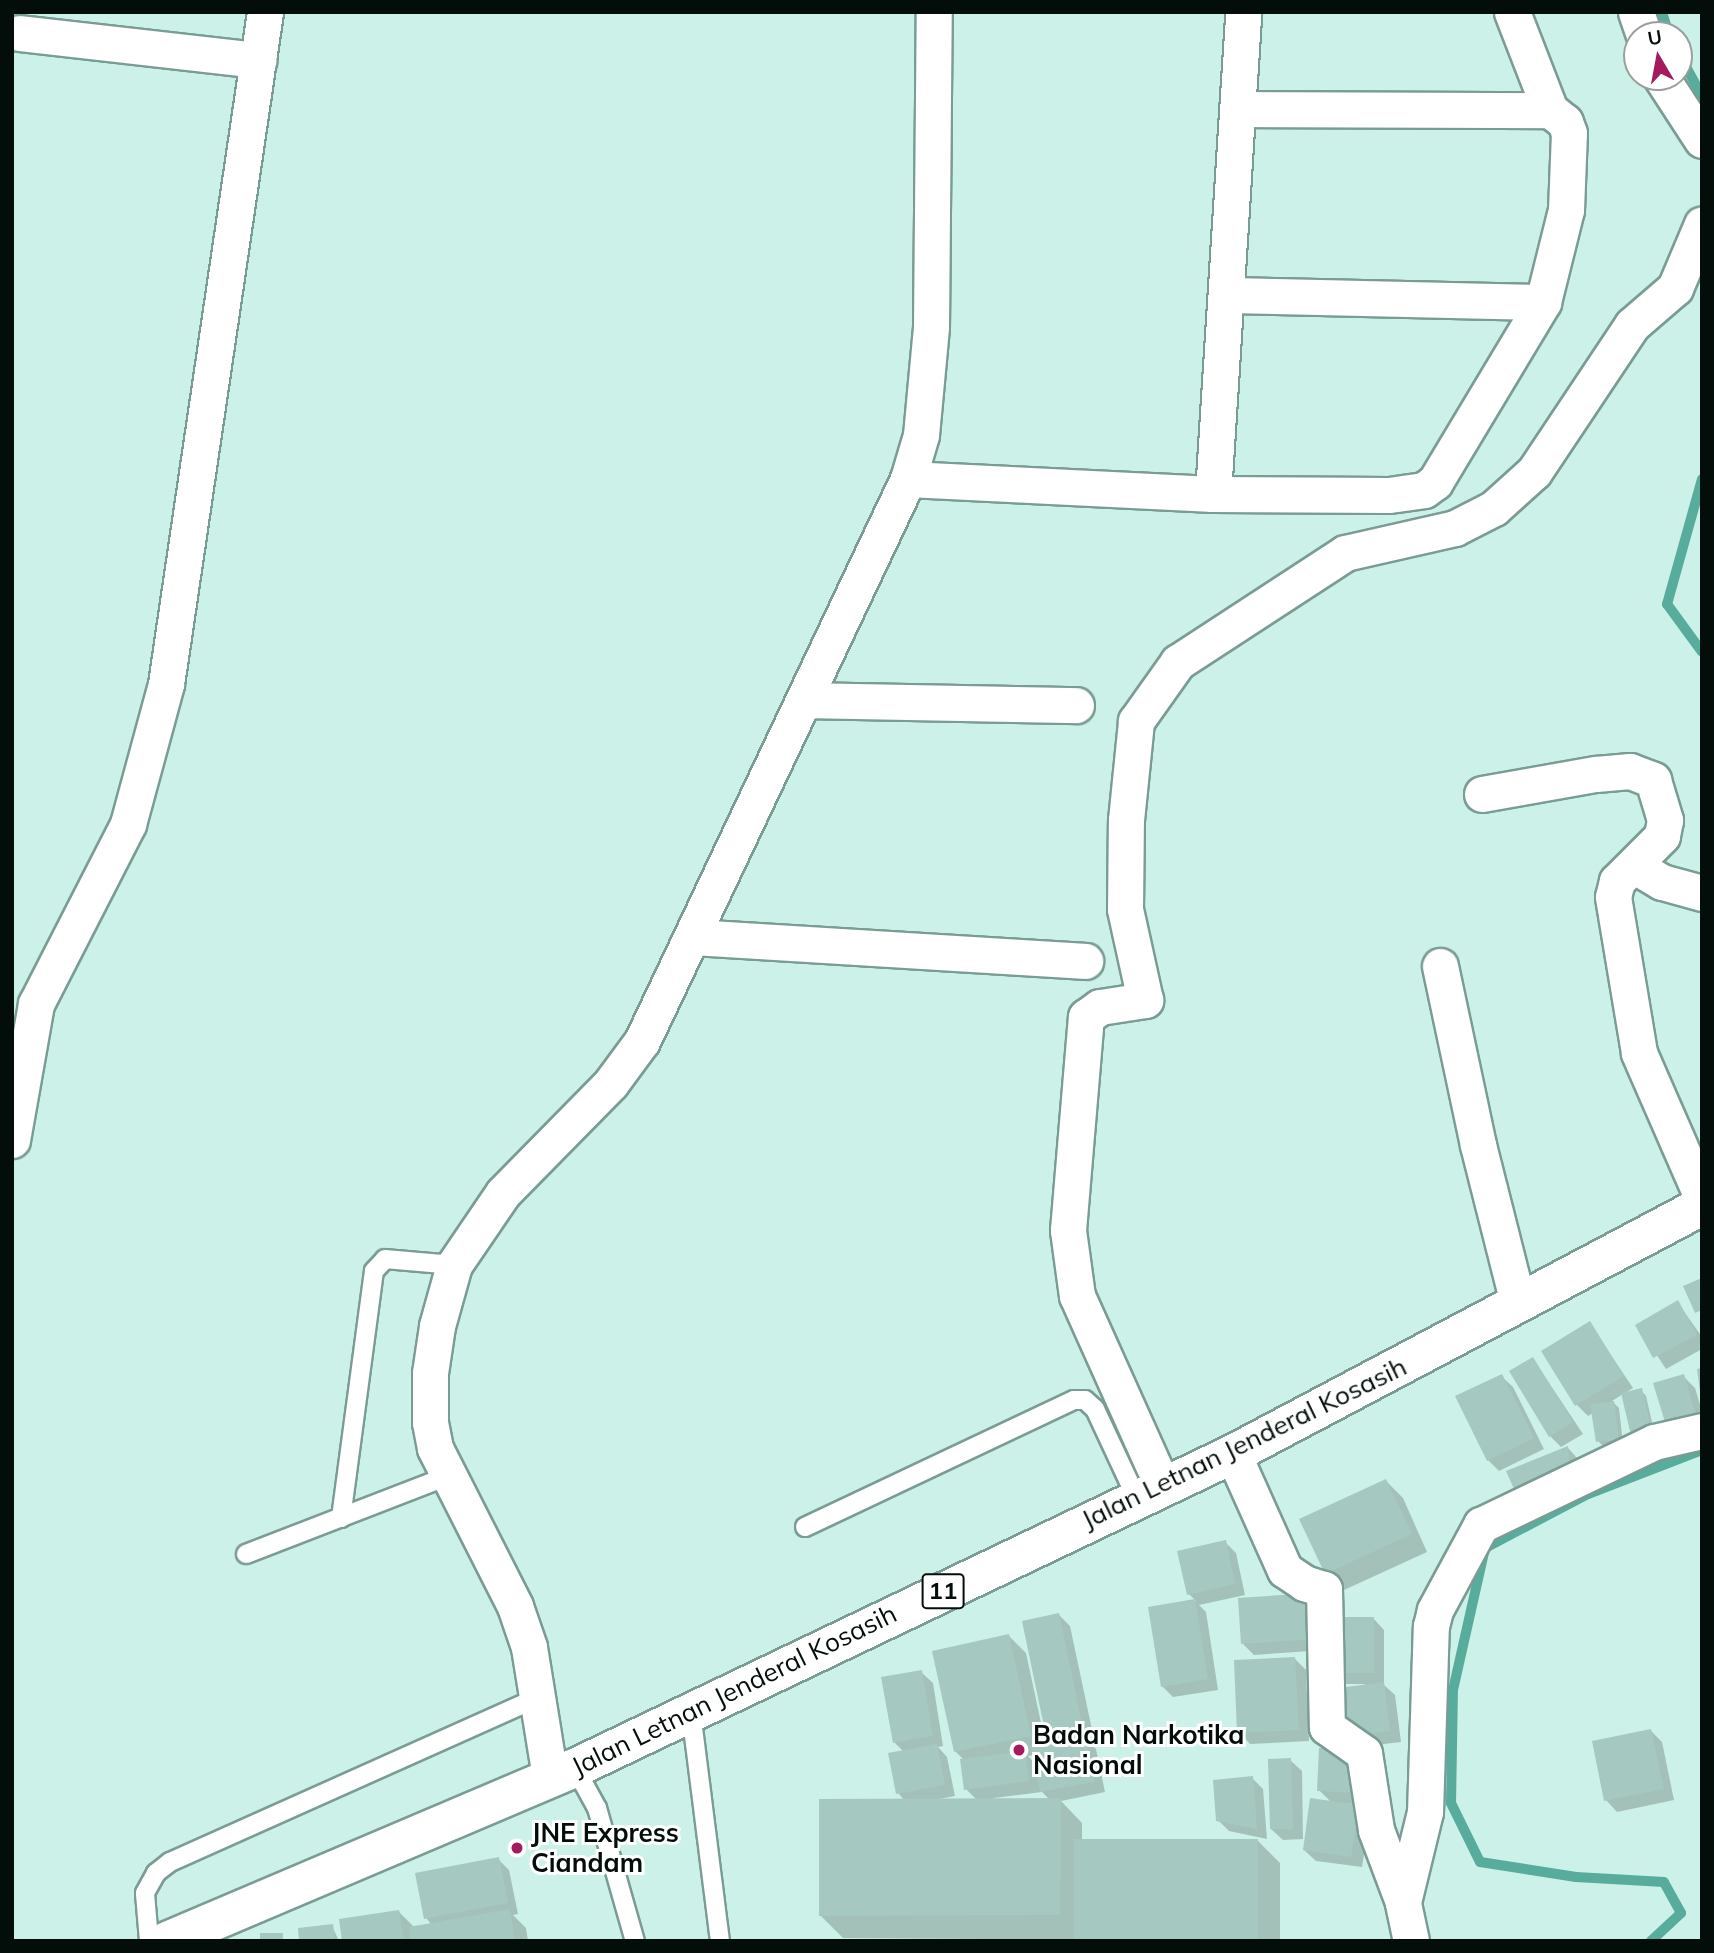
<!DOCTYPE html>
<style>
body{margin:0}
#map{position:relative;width:1714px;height:1953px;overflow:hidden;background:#ccf1e8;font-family:Mulish,sans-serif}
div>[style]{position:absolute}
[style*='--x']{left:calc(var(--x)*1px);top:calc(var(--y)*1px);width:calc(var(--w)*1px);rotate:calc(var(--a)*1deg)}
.shadow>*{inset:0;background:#0003}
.stream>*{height:10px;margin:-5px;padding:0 5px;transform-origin:5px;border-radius:5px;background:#57ac9b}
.building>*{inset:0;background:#a5c8c0}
.roads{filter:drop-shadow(2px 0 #7a9c94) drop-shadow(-2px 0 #7a9c94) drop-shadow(0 2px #7a9c94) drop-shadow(0 -2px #7a9c94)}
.lane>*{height:18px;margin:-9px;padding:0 9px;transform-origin:9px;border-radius:9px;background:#fff}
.street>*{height:35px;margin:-17.5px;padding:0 17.5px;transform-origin:17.5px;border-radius:17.5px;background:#fff}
.highway>*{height:38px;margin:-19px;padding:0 19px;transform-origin:19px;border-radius:19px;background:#fff}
.dots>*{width:19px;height:19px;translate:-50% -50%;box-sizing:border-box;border:4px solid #fff;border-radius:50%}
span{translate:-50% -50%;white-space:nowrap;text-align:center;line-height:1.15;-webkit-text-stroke:6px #fff;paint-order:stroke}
.shield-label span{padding:2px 5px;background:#fff;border:2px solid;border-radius:5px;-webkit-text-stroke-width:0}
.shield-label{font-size:24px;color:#030e0b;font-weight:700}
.street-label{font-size:26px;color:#030e0b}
.poi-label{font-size:26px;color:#030e0b;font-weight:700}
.left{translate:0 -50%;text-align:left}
.frame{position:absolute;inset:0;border:14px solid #030e0b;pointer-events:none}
.north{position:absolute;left:1623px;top:21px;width:70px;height:70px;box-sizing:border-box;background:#fff;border:2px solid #9a9f9d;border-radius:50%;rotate:350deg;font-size:19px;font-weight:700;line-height:28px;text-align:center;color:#030e0b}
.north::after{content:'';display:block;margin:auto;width:24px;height:32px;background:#a6195c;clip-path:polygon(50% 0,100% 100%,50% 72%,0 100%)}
</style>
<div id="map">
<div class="shadow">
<i style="clip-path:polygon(1678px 1303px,1702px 1337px,1702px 1349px,1666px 1369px,1637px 1325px)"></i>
<i style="clip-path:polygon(1590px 1324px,1633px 1388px,1625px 1393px,1641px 1390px,1646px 1396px,1657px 1444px,1623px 1394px,1612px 1401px,1619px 1408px,1623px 1444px,1603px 1446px,1598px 1441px,1593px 1413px,1588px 1416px,1577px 1405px,1544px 1351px)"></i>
<i style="clip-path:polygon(1533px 1359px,1583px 1434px,1561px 1447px,1550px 1436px)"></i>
<i style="clip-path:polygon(1501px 1376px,1513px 1387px,1544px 1449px,1499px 1471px,1488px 1460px)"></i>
<i style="clip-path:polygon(1683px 1376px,1695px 1388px,1702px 1411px,1702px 1436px)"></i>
<i style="clip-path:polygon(1568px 1448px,1578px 1459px,1581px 1487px,1530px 1509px)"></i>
<i style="clip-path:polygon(1386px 1481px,1403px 1498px,1427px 1552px,1344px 1590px,1327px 1573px)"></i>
<i style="clip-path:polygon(1225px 1542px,1236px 1553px,1245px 1595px,1199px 1605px,1206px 1612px,1218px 1690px,1173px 1697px,1162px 1686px,1150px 1608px,1196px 1601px,1189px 1594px)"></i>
<i style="clip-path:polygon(1322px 1606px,1325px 1650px,1254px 1655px,1243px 1644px)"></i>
<i style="clip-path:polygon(evenodd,1059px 1615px,1070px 1626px,1094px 1739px,1087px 1740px,1096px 1749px,1105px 1792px,1061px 1801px,1082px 1823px,1082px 1841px,1258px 1841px,1280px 1863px,1280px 1941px,843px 1938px,821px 1916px,905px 1801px,898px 1793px,904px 1752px,894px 1742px,921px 1672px,933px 1683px,943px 1746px,938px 1747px,947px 1757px,955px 1796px,939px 1799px,977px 1800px,966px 1789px,965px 1761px,955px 1751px,1009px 1636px,1026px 1653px,1046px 1746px,1056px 1744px,1047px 1735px,1059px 1615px,1034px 1755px,1036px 1765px,1028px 1756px,1034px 1755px,1059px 1615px,1042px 1792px,1050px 1800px,994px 1800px,994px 1798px,1042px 1792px)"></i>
<i style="clip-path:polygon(1373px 1618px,1384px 1630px,1384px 1685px,1395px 1695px,1401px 1742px,1358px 1747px,1365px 1684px,1346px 1684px,1334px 1673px)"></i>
<i style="clip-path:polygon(1295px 1659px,1306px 1670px,1309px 1741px,1250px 1744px,1239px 1732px)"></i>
<i style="clip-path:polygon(1651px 1731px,1662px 1742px,1674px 1800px,1617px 1812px,1606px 1800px)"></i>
<i style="clip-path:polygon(1290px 1760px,1302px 1771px,1303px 1839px,1283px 1840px,1271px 1829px)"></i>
<i style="clip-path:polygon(1371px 1763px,1370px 1803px,1343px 1804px,1370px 1818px,1362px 1867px,1316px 1861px,1304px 1850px,1332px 1803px,1319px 1790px)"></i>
<i style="clip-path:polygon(1252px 1778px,1263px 1789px,1267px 1839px,1229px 1831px,1218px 1820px)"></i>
<i style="clip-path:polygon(498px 1859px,509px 1870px,518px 1914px,513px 1915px,526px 1928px,528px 1941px,344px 1941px,398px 1911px,415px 1928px,432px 1925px,426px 1918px)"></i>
<i style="clip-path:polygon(332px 1926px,339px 1941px,301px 1941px)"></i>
</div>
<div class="stream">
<i style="--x:1662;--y:12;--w:24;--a:73"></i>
<i style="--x:1679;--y:54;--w:48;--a:61.3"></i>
<i style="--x:1702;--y:479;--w:130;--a:105.6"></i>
<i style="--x:1667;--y:604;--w:59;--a:53.9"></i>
<i style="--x:1651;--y:1941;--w:41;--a:-43"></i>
<i style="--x:1681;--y:1913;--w:35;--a:-119"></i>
<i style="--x:1664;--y:1882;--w:88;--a:-176.7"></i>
<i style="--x:1576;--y:1877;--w:97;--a:-171.1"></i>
<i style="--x:1480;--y:1862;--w:66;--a:-116.2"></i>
<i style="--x:1451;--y:1803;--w:113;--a:-89"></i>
<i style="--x:1453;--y:1690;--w:146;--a:-77.3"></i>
<i style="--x:1485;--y:1548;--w:116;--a:-27.7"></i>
<i style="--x:1588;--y:1494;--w:122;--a:-21.1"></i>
</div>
<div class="building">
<i style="clip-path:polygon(1702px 1278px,1702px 1310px,1695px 1313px,1683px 1286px)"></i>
<i style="clip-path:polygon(1678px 1300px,1697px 1335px,1653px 1358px,1635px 1325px)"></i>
<i style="clip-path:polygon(1590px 1321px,1624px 1376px,1575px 1406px,1541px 1351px)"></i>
<i style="clip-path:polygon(1533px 1357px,1573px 1422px,1549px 1437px,1509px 1371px)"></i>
<i style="clip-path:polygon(1702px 1368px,1702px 1392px,1700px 1392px,1697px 1369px)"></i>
<i style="clip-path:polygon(1502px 1374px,1534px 1438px,1487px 1461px,1455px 1396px)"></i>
<i style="clip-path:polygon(1684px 1374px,1698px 1423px,1668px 1432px,1653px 1383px)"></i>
<i style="clip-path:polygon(1642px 1388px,1653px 1439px,1633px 1444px,1621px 1393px)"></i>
<i style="clip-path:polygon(1614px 1401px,1619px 1439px,1596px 1442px,1590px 1404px)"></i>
<i style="clip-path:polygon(1568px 1446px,1570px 1476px,1518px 1498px,1506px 1471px)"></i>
<i style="clip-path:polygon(1386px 1479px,1412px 1534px,1325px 1574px,1299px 1519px)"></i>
<i style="clip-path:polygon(1226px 1540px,1235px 1584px,1187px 1595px,1177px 1551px)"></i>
<i style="clip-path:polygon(1312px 1593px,1315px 1639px,1241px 1644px,1238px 1598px)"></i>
<i style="clip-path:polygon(1195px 1599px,1208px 1679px,1161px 1687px,1148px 1607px)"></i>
<i style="clip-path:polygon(1059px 1613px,1083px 1728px,1046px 1736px,1022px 1621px)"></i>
<i style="clip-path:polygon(1332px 1617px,1374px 1617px,1374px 1673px,1333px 1673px)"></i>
<i style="clip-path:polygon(1009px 1634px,1031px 1736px,954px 1752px,932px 1651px)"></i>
<i style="clip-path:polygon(1295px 1657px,1299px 1730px,1237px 1733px,1234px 1660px)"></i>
<i style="clip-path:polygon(922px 1670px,933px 1736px,893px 1743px,881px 1677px)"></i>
<i style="clip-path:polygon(1384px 1682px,1390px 1731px,1345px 1737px,1339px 1688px)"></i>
<i style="clip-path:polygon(1651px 1729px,1664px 1789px,1604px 1801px,1592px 1741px)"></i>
<i style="clip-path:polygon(1085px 1736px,1095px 1782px,1040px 1792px,1031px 1747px)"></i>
<i style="clip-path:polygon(937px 1744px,945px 1785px,896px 1794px,888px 1753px)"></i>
<i style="clip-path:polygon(1319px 1748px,1361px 1750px,1359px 1793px,1317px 1791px)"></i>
<i style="clip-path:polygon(1025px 1751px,1029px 1781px,964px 1790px,960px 1759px)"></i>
<i style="clip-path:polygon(1291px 1758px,1293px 1829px,1270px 1829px,1268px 1759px)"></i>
<i style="clip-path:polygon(1253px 1776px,1257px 1829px,1216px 1821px,1213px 1780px)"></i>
<i style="clip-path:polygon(1061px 1798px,1060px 1915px,819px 1916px,819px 1799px)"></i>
<i style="clip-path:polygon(1310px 1798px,1359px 1805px,1351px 1857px,1303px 1850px)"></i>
<i style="clip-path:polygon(1074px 1839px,1258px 1839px,1258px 1941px,1074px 1941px)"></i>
<i style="clip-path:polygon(499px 1857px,508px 1903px,424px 1919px,415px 1873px)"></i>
<i style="clip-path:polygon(510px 1909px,515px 1941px,411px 1941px,409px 1927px)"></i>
<i style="clip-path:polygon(399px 1910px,404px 1941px,342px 1941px,339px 1919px)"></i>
<i style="clip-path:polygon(333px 1924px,335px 1941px,299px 1941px,298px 1928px)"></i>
<i style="clip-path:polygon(260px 1933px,283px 1933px,283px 1941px,260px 1941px)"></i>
</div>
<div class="roads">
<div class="lane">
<i style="--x:341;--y:1518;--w:249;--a:-82.4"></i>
<i style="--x:374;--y:1271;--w:16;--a:-47"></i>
<i style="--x:385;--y:1259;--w:69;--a:5"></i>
<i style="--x:805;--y:1527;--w:297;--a:-25.3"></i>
<i style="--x:1074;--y:1400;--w:11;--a:0"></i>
<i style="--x:1085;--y:1400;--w:13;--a:42"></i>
<i style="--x:1095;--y:1409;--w:97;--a:65"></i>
<i style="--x:246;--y:1554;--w:214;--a:-21.1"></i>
<i style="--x:691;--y:1712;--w:231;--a:82.8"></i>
<i style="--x:575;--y:1768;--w:46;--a:61.2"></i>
<i style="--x:597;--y:1808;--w:138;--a:74.1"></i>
<i style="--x:149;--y:1941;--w:48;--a:-94.8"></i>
<i style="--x:145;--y:1893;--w:23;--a:-61"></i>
<i style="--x:156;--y:1873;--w:18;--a:-38"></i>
<i style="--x:170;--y:1862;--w:402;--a:-24.1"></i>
</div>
<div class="street">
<i style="--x:1636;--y:12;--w:24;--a:71"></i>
<i style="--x:20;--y:33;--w:240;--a:6.5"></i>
<i style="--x:1661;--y:77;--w:75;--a:56.9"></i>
<i style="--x:1238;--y:109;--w:312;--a:0.2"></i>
<i style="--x:1226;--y:295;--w:317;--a:1.3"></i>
<i style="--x:908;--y:479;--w:305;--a:2.8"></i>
<i style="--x:1213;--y:494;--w:176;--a:0.3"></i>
<i style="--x:1389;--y:495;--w:35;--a:-8"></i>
<i style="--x:1424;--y:490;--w:14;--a:-36"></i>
<i style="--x:1435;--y:482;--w:210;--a:-59"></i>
<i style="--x:1543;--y:302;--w:95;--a:-76"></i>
<i style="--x:1566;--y:210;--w:77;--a:-87.8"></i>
<i style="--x:1569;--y:133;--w:12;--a:-110"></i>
<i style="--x:1565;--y:122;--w:19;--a:-141"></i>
<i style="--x:1550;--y:110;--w:105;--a:-111.2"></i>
<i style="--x:1213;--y:494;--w:483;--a:-86.4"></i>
<i style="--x:806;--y:700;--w:270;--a:1.1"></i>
<i style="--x:1482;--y:794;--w:116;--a:-10"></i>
<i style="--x:1596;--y:774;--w:34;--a:-5"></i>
<i style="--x:1630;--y:771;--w:25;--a:21"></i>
<i style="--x:1653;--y:780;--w:42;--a:73.3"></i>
<i style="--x:1665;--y:820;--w:16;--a:101"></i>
<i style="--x:1662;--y:836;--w:64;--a:135"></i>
<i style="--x:1617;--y:881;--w:16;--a:104"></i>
<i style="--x:1613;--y:897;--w:158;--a:80.5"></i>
<i style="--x:1639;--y:1053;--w:157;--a:66.4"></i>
<i style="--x:1635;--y:866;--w:31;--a:31"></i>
<i style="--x:1662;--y:882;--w:41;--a:15.4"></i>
<i style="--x:694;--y:937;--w:392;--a:3.5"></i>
<i style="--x:1440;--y:966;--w:183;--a:78"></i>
<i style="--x:1478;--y:1145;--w:163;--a:75.8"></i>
<i style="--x:12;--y:1140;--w:138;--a:-80"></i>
<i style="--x:36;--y:1004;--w:202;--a:-62.9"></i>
<i style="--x:128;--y:824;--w:145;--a:-74.8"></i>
<i style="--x:166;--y:684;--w:679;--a:-81.62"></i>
<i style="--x:1233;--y:1454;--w:127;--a:65.9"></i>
<i style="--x:1285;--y:1570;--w:23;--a:34"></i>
<i style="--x:1304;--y:1583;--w:21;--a:17"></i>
<i style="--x:1324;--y:1589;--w:138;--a:88.8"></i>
<i style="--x:1327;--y:1727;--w:45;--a:35.1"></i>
<i style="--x:1364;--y:1753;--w:78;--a:81.1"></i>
<i style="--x:1376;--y:1830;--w:77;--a:69.4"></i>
<i style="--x:1162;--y:1485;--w:207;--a:-114.2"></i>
<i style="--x:1077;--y:1296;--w:67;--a:-97.8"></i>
<i style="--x:1068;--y:1230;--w:214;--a:-85.2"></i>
<i style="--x:1086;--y:1017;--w:17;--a:-36"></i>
<i style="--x:1100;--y:1007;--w:46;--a:-8.8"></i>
<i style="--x:1145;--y:1000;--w:93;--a:-102.4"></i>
<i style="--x:1125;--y:909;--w:89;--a:-89.4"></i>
<i style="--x:1126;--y:820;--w:100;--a:-84.2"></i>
<i style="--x:1136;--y:721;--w:72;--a:-54.6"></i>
<i style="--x:1178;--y:662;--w:199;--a:-33.1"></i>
<i style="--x:1345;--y:553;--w:113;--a:-12.8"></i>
<i style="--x:1455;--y:528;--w:44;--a:-27.1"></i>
<i style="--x:1494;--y:508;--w:54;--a:-42"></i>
<i style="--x:1534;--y:472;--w:177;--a:-56.3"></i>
<i style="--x:1632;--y:325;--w:57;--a:-40.7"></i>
<i style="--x:1675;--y:288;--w:69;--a:-67.1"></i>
<i style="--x:550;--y:1777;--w:132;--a:-99.2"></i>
<i style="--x:529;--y:1647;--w:43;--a:-108.9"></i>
<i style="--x:515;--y:1606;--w:177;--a:-116.9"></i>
<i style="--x:435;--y:1448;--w:26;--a:-101"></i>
<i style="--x:430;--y:1422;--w:49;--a:-90"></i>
<i style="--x:430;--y:1373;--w:48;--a:-81.5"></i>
<i style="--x:437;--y:1326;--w:63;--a:-74.4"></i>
<i style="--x:454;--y:1265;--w:87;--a:-55.8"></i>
<i style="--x:503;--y:1193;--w:154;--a:-45.5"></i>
<i style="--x:611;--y:1083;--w:52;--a:-53.6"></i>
<i style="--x:642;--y:1041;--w:622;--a:-64.67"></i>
<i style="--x:908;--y:479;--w:46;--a:-73.5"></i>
<i style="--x:921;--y:435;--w:108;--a:-84.7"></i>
<i style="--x:931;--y:327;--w:315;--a:-89.5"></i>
<i style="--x:1411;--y:1941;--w:40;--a:-102"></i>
<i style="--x:1403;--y:1902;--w:93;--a:-76.3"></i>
<i style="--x:1425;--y:1812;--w:186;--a:-88.2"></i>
<i style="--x:1431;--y:1626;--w:16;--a:-76"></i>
<i style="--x:1435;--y:1610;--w:97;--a:-61.6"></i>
<i style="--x:1481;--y:1525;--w:192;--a:-25.6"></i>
<i style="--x:1654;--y:1442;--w:49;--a:-12.9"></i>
</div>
<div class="highway">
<i style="--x:167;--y:1941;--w:443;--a:-23"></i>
<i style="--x:575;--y:1768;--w:729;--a:-25.51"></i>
<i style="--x:1233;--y:1454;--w:531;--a:-27.87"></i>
</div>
</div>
<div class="dots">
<i style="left:1019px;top:1750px;background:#a6195c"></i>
<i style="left:517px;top:1848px;background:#a6195c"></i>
</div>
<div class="shield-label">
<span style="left:943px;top:1591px">11</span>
</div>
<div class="street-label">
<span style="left:1244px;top:1443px;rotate:-26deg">Jalan Letnan Jenderal Kosasih</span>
<span style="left:734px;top:1690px;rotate:-26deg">Jalan Letnan Jenderal Kosasih</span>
</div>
<div class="poi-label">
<span class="left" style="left:1033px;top:1750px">Badan Narkotika<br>Nasional</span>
<span class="left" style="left:531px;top:1848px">JNE Express<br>Ciandam</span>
</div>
<div class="frame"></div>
<div class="north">U</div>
</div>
